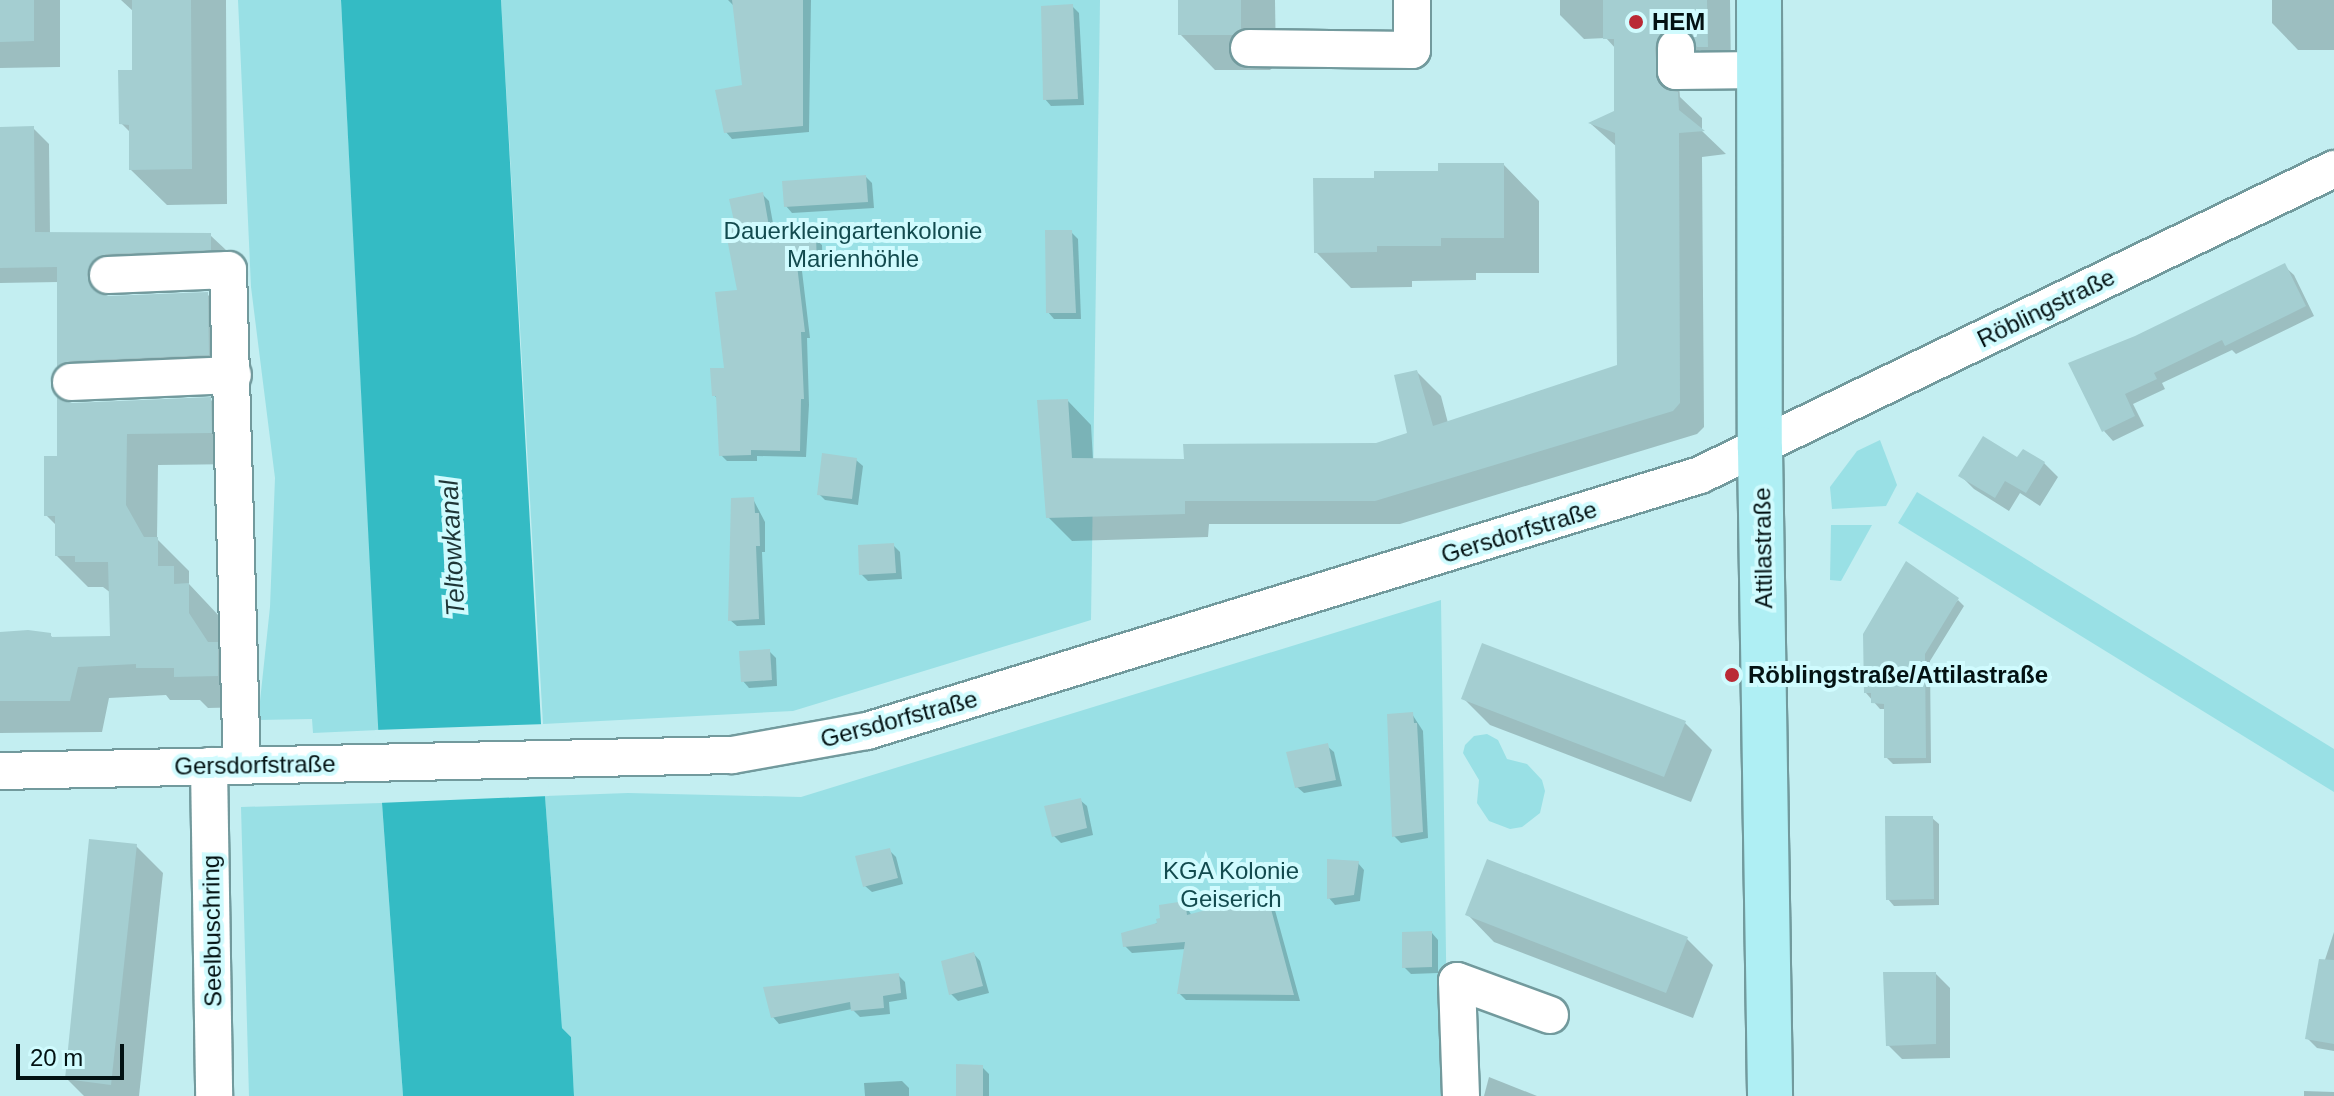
<!DOCTYPE html>
<meta charset="utf-8">
<style>
body{margin:0}
#map{position:relative;width:2334px;height:1096px;overflow:hidden;background:#c3eef1;font-family:Helvetica,sans-serif}
div>[style]{position:absolute}
[style*='--x']{left:calc(var(--x)*1px);top:calc(var(--y)*1px);width:calc(var(--w)*1px);rotate:calc(var(--a)*1deg)}
.green>*{inset:0;background:#99e0e5}
.water>*{inset:0;background:#34bbc4}
.pier>*{inset:0;background:#c3eef1}
.shadow>*{inset:0;background:#0003}
.building>*{inset:0;background:#a4ced1}
.minor-tunnel>*{height:36px;margin-top:-18px;transform-origin:0;background:repeating-linear-gradient(90deg,#a6cdd0 0 36px,transparent 0 54px)}
.roads{filter:drop-shadow(2px 0 #729a9d) drop-shadow(-2px 0 #729a9d) drop-shadow(0 2px #729a9d) drop-shadow(0 -2px #729a9d)}
.minor>*{height:36px;margin:-18px;padding:0 18px;transform-origin:18px;border-radius:18px;background:#fff}
.major>*{height:44px;margin:-22px;padding:0 22px;transform-origin:22px;border-radius:22px;background:#afeff4}
.dots>*{width:22px;height:22px;translate:-50% -50%;box-sizing:border-box;border:4px solid #d0fbfe;border-radius:50%}
span{translate:-50% -50%;white-space:nowrap;text-align:center;line-height:1.15;-webkit-text-stroke:8px #d0fbfe;paint-order:stroke}
.poi-label{font-size:24px;color:#031213;font-weight:700}
.left{translate:0 -50%;text-align:left}
.park-label{font-size:24px;color:#134b4f}
.street-label{font-size:24px;color:#031213}
.water-label{font-size:26px;color:#1f3637;font-style:italic}
.scale{position:absolute;left:16px;top:1044px;width:108px;height:36px;box-sizing:border-box;border:4px solid #031213;border-top:0;padding-left:10px;font-size:24px;line-height:28px;white-space:nowrap;color:#031213;-webkit-text-stroke:6px #d0fbfe;paint-order:stroke}
</style>
<div id="map">
<div class="green">
<i style="clip-path:polygon(238px 0,341px 0,379px 730px,313px 733px,312px 719px,258px 720px,270px 607px,275px 478px,251px 287px)"></i>
<i style="clip-path:polygon(501px 0,1100px 0,1091px 620px,793px 711px,543px 724px)"></i>
<i style="clip-path:polygon(1880px 440px,1897px 485px,1886px 506px,1832px 509px,1830px 487px,1857px 451px)"></i>
<i style="clip-path:polygon(1917px 492px,2334px 749px,2334px 792px,1898px 523px)"></i>
<i style="clip-path:polygon(1831px 525px,1872px 525px,1841px 581px,1830px 580px)"></i>
<i style="clip-path:polygon(1441px 600px,1448px 1096px,574px 1096px,571px 1037px,562px 1028px,545px 796px,628px 793px,801px 797px)"></i>
<i style="clip-path:polygon(1487px 734px,1498px 740px,1507px 759px,1527px 764px,1542px 780px,1545px 791px,1540px 813px,1522px 827px,1510px 829px,1489px 821px,1477px 803px,1479px 780px,1463px 753px,1465px 745px,1474px 736px)"></i>
<i style="clip-path:polygon(382px 803px,403px 1096px,249px 1096px,241px 807px)"></i>
</div>
<div class="water">
<i style="clip-path:polygon(341px 0,501px 0,545px 796px,562px 1028px,571px 1037px,574px 1096px,403px 1096px,382px 803px)"></i>
</div>
<div class="pier">
<i style="clip-path:polygon(547px 724px,549px 796px,378px 803px,375px 730px)"></i>
</div>
<div class="shadow">
<i style="clip-path:polygon(0 0,60px 0,60px 67px,0 68px)"></i>
<i style="clip-path:polygon(121px 0,226px 0,227px 204px,167px 205px,131px 170px,131px 133px,121px 123px,134px 72px,134px 12px)"></i>
<i style="clip-path:polygon(728px 0,811px 0,809px 132px,732px 139px,726px 132px,744px 87px,735px 7px)"></i>
<i style="clip-path:polygon(1180px 0,1275px 0,1276px 65px,1270px 70px,1215px 70px,1180px 34px)"></i>
<i style="clip-path:polygon(1560px 0,1730px 0,1731px 70px,1723px 71px,1700px 50px,1682px 61px,1678px 73px,1680px 97px,1702px 118px,1702px 131px,1726px 154px,1702px 157px,1704px 427px,1697px 434px,1400px 524px,1209px 524px,1208px 537px,1072px 541px,1048px 517px,1068px 401px,1091px 425px,1093px 460px,1186px 461px,1377px 445px,1410px 435px,1417px 372px,1441px 396px,1448px 423px,1619px 367px,1617px 147px,1591px 124px,1616px 113px,1616px 49px,1606px 38px,1584px 39px,1560px 15px)"></i>
<i style="clip-path:polygon(2272px 0,2334px 0,2334px 50px,2298px 50px,2272px 23px)"></i>
<i style="clip-path:polygon(1072px 6px,1079px 13px,1084px 105px,1051px 106px,1045px 99px)"></i>
<i style="clip-path:polygon(33px 128px,49px 144px,50px 234px,210px 235px,226px 250px,226px 265px,105px 280px,102px 292px,108px 298px,207px 294px,223px 310px,224px 370px,75px 381px,59px 366px,59px 282px,0 283px,0 129px)"></i>
<i style="clip-path:polygon(1504px 165px,1539px 201px,1539px 273px,1476px 273px,1476px 280px,1412px 281px,1412px 287px,1351px 288px,1316px 252px,1376px 180px)"></i>
<i style="clip-path:polygon(866px 177px,872px 183px,874px 208px,792px 213px,786px 206px)"></i>
<i style="clip-path:polygon(762px 194px,769px 201px,776px 240px,815px 239px,822px 245px,823px 270px,802px 271px,810px 338px,807px 338px,809px 405px,806px 457px,757px 456px,757px 461px,727px 461px,721px 455px,719px 400px,714px 395px,726px 369px,739px 292px,736px 223px)"></i>
<i style="clip-path:polygon(1071px 232px,1078px 239px,1081px 319px,1054px 319px,1048px 312px)"></i>
<i style="clip-path:polygon(2284px 266px,2294px 275px,2314px 316px,2236px 354px,2232px 350px,2162px 383px,2165px 389px,2133px 404px,2144px 426px,2113px 441px,2104px 431px,2136px 338px)"></i>
<i style="clip-path:polygon(210px 399px,242px 431px,243px 464px,158px 465px,157px 539px,189px 571px,189px 584px,220px 617px,220px 646px,249px 707px,208px 708px,200px 700px,170px 700px,166px 695px,109px 698px,102px 732px,0 733px,0 634px,50px 635px,54px 639px,112px 638px,111px 593px,103px 587px,88px 587px,57px 556px,57px 526px,46px 515px,72px 405px)"></i>
<i style="clip-path:polygon(856px 460px,863px 466px,858px 505px,825px 500px,819px 494px)"></i>
<i style="clip-path:polygon(2017px 460px,2044px 463px,2058px 477px,2040px 506px,2020px 493px,2009px 511px,1974px 489px,1960px 475px)"></i>
<i style="clip-path:polygon(753px 499px,765px 522px,765px 552px,762px 552px,765px 625px,737px 626px,730px 620px)"></i>
<i style="clip-path:polygon(893px 545px,900px 552px,902px 579px,868px 581px,861px 574px)"></i>
<i style="clip-path:polygon(1958px 600px,1964px 606px,1930px 661px,1931px 763px,1893px 764px,1886px 757px,1886px 709px,1880px 709px,1866px 693px)"></i>
<i style="clip-path:polygon(769px 651px,776px 658px,777px 686px,749px 688px,743px 681px)"></i>
<i style="clip-path:polygon(1463px 698px,1685px 723px,1712px 750px,1691px 802px,1490px 725px)"></i>
<i style="clip-path:polygon(1412px 714px,1423px 731px,1428px 838px,1401px 843px,1394px 836px)"></i>
<i style="clip-path:polygon(1327px 746px,1334px 752px,1342px 786px,1304px 793px,1297px 787px)"></i>
<i style="clip-path:polygon(1080px 800px,1087px 806px,1093px 835px,1061px 843px,1054px 836px)"></i>
<i style="clip-path:polygon(1932px 818px,1939px 824px,1939px 905px,1894px 906px,1888px 899px)"></i>
<i style="clip-path:polygon(136px 846px,163px 873px,139px 1096px,84px 1096px,67px 1079px)"></i>
<i style="clip-path:polygon(890px 851px,896px 857px,903px 884px,872px 892px,865px 886px)"></i>
<i style="clip-path:polygon(1358px 863px,1364px 870px,1360px 901px,1335px 905px,1329px 898px)"></i>
<i style="clip-path:polygon(1267px 896px,1273px 903px,1300px 1001px,1186px 1000px,1179px 993px,1186px 949px,1132px 953px,1125px 946px,1184px 903px,1192px 916px)"></i>
<i style="clip-path:polygon(1468px 915px,1687px 939px,1713px 965px,1693px 1018px,1494px 942px)"></i>
<i style="clip-path:polygon(2334px 932px,2334px 1051px,2317px 1048px,2307px 1038px,2322px 969px)"></i>
<i style="clip-path:polygon(1432px 933px,1438px 940px,1438px 973px,1411px 974px,1404px 967px)"></i>
<i style="clip-path:polygon(974px 954px,980px 961px,989px 993px,958px 1001px,951px 994px)"></i>
<i style="clip-path:polygon(1936px 974px,1950px 988px,1950px 1058px,1902px 1059px,1888px 1045px)"></i>
<i style="clip-path:polygon(898px 975px,905px 982px,907px 999px,889px 1002px,890px 1014px,860px 1017px,852px 1009px,779px 1024px,773px 1017px)"></i>
<i style="clip-path:polygon(982px 1067px,989px 1074px,989px 1096px,959px 1096px)"></i>
<i style="clip-path:polygon(1489px 1077px,1537px 1096px,1484px 1096px)"></i>
<i style="clip-path:polygon(902px 1081px,909px 1088px,909px 1096px,865px 1096px,864px 1083px)"></i>
<i style="clip-path:polygon(2304px 1091px,2334px 1092px,2334px 1096px,2304px 1096px)"></i>
</div>
<div class="building">
<i style="clip-path:polygon(0 0,34px 0,34px 41px,0 42px)"></i>
<i style="clip-path:polygon(132px 0,191px 0,192px 169px,129px 170px,129px 125px,119px 124px,118px 70px,132px 70px)"></i>
<i style="clip-path:polygon(732px 0,803px 0,803px 126px,724px 133px,715px 90px,742px 85px)"></i>
<i style="clip-path:polygon(1178px 0,1241px 0,1241px 29px,1233px 35px,1178px 35px)"></i>
<i style="clip-path:polygon(1603px 0,1707px 0,1708px 47px,1697px 47px,1687px 30px,1675px 27px,1658px 37px,1655px 48px,1658px 82px,1666px 90px,1678px 92px,1679px 110px,1705px 131px,1679px 133px,1680px 403px,1673px 411px,1375px 501px,1185px 501px,1185px 514px,1046px 518px,1037px 400px,1068px 399px,1072px 458px,1184px 459px,1183px 444px,1376px 443px,1407px 433px,1394px 375px,1417px 370px,1433px 426px,1617px 365px,1615px 133px,1588px 123px,1614px 111px,1614px 39px,1603px 39px)"></i>
<i style="clip-path:polygon(1073px 4px,1078px 99px,1043px 100px,1041px 6px)"></i>
<i style="clip-path:polygon(34px 126px,35px 232px,211px 233px,211px 250px,106px 254px,90px 265px,87px 275px,91px 287px,108px 296px,208px 292px,209px 355px,70px 361px,57px 367px,57px 267px,0 268px,0 127px)"></i>
<i style="clip-path:polygon(1438px 163px,1504px 163px,1504px 238px,1441px 238px,1441px 246px,1377px 246px,1377px 252px,1314px 253px,1313px 178px,1374px 178px,1374px 171px,1438px 171px)"></i>
<i style="clip-path:polygon(866px 175px,868px 202px,784px 207px,782px 181px)"></i>
<i style="clip-path:polygon(763px 192px,771px 238px,816px 237px,817px 264px,797px 265px,805px 332px,801px 332px,804px 399px,801px 399px,800px 451px,751px 450px,751px 455px,719px 456px,716px 396px,712px 396px,710px 368px,724px 368px,715px 292px,737px 290px,724px 223px,734px 221px,729px 199px)"></i>
<i style="clip-path:polygon(1045px 230px,1072px 230px,1076px 313px,1046px 313px)"></i>
<i style="clip-path:polygon(2285px 263px,2306px 306px,2225px 346px,2222px 340px,2154px 373px,2157px 379px,2125px 394px,2135px 416px,2102px 432px,2068px 363px,2135px 336px)"></i>
<i style="clip-path:polygon(57px 397px,72px 403px,211px 397px,212px 433px,127px 434px,126px 505px,144px 537px,158px 537px,158px 566px,174px 566px,174px 584px,189px 583px,189px 613px,208px 642px,218px 642px,218px 676px,174px 677px,174px 668px,136px 668px,136px 664px,78px 667px,70px 701px,0 701px,0 632px,28px 630px,51px 633px,51px 637px,110px 636px,108px 562px,75px 562px,75px 556px,55px 556px,55px 516px,44px 516px,44px 456px,57px 456px)"></i>
<i style="clip-path:polygon(1983px 436px,2017px 457px,2023px 449px,2045px 462px,2026px 493px,2005px 481px,1995px 498px,1958px 476px)"></i>
<i style="clip-path:polygon(822px 453px,857px 458px,852px 499px,817px 495px)"></i>
<i style="clip-path:polygon(754px 497px,755px 513px,759px 513px,760px 546px,756px 546px,759px 619px,728px 621px,731px 498px)"></i>
<i style="clip-path:polygon(894px 543px,896px 573px,859px 575px,858px 545px)"></i>
<i style="clip-path:polygon(1906px 561px,1959px 598px,1925px 654px,1926px 758px,1884px 758px,1884px 704px,1871px 703px,1871px 693px,1864px 693px,1863px 634px)"></i>
<i style="clip-path:polygon(1482px 643px,1686px 721px,1664px 777px,1461px 699px)"></i>
<i style="clip-path:polygon(770px 649px,772px 680px,741px 682px,739px 651px)"></i>
<i style="clip-path:polygon(1413px 712px,1414px 723px,1417px 723px,1423px 832px,1392px 837px,1387px 714px)"></i>
<i style="clip-path:polygon(1328px 743px,1336px 780px,1295px 788px,1286px 752px)"></i>
<i style="clip-path:polygon(1081px 798px,1087px 828px,1052px 837px,1044px 806px)"></i>
<i style="clip-path:polygon(1885px 816px,1933px 816px,1934px 899px,1886px 900px)"></i>
<i style="clip-path:polygon(89px 839px,137px 844px,111px 1085px,65px 1079px)"></i>
<i style="clip-path:polygon(890px 848px,898px 878px,863px 887px,855px 856px)"></i>
<i style="clip-path:polygon(1327px 859px,1359px 861px,1354px 895px,1327px 899px)"></i>
<i style="clip-path:polygon(1487px 859px,1688px 937px,1666px 993px,1465px 915px)"></i>
<i style="clip-path:polygon(1267px 894px,1294px 995px,1177px 994px,1185px 942px,1123px 947px,1121px 933px,1157px 923px,1156px 919px,1160px 918px,1159px 905px,1185px 901px,1187px 915px)"></i>
<i style="clip-path:polygon(1432px 931px,1432px 967px,1402px 968px,1402px 932px)"></i>
<i style="clip-path:polygon(974px 952px,983px 986px,949px 995px,941px 961px)"></i>
<i style="clip-path:polygon(2319px 959px,2334px 960px,2334px 1044px,2305px 1039px)"></i>
<i style="clip-path:polygon(1883px 972px,1936px 972px,1936px 1044px,1886px 1046px)"></i>
<i style="clip-path:polygon(899px 973px,901px 993px,883px 996px,884px 1008px,851px 1011px,850px 1002px,771px 1018px,763px 987px)"></i>
<i style="clip-path:polygon(956px 1064px,983px 1065px,983px 1096px,956px 1096px)"></i>
</div>
<div class="minor-tunnel">
<i style="--x:1676;--y:48;--w:48;--a:-90"></i>
</div>
<div class="roads">
<div class="minor">
<i style="--x:1249;--y:48;--w:163;--a:0.7"></i>
<i style="--x:1412;--y:50;--w:50;--a:-90"></i>
<i style="--x:1676;--y:48;--w:23;--a:90"></i>
<i style="--x:1676;--y:71;--w:83;--a:-0.7"></i>
<i style="--x:108;--y:275;--w:120;--a:-2.4"></i>
<i style="--x:228;--y:270;--w:495;--a:88.4"></i>
<i style="--x:71;--y:382;--w:162;--a:-2.5"></i>
<i style="--x:209;--y:766;--w:330;--a:89.1"></i>
<i style="--x:0;--y:771;--w:732;--a:-1.25"></i>
<i style="--x:732;--y:755;--w:137;--a:-10.1"></i>
<i style="--x:867;--y:731;--w:871;--a:-17.08"></i>
<i style="--x:1700;--y:475;--w:704;--a:-25.76"></i>
<i style="--x:1461;--y:1096;--w:115;--a:-92"></i>
<i style="--x:1457;--y:981;--w:99;--a:20.1"></i>
</div>
<div class="major">
<i style="--x:1759;--y:0;--w:449;--a:89.9"></i>
<i style="--x:1760;--y:449;--w:647;--a:89.11"></i>
</div>
</div>
<div class="dots">
<i style="left:1636px;top:22px;background:#ba2a36"></i>
<i style="left:1732px;top:675px;background:#ba2a36"></i>
</div>
<div class="poi-label">
<span class="left" style="left:1652px;top:22px">HEM</span>
<span class="left" style="left:1748px;top:675px">Röblingstraße/Attilastraße</span>
</div>
<div class="park-label">
<span style="left:853px;top:245px">Dauerkleingartenkolonie<br>Marienhöhle</span>
<span style="left:1231px;top:885px">KGA Kolonie<br>Geiserich</span>
</div>
<div class="street-label">
<span style="left:2046px;top:308px;rotate:-26deg">Röblingstraße</span>
<span style="left:1519px;top:532px;rotate:-17deg">Gersdorfstraße</span>
<span style="left:1763px;top:548px;rotate:-91deg">Attilastraße</span>
<span style="left:899px;top:719px;rotate:-15deg">Gersdorfstraße</span>
<span style="left:255px;top:765px;rotate:-1deg">Gersdorfstraße</span>
<span style="left:212px;top:931px;rotate:-91deg">Seelbuschring</span>
</div>
<div class="water-label">
<span style="left:453px;top:548px;rotate:-93deg">Teltowkanal</span>
</div>
<div class="scale">20 m</div>
</div>
